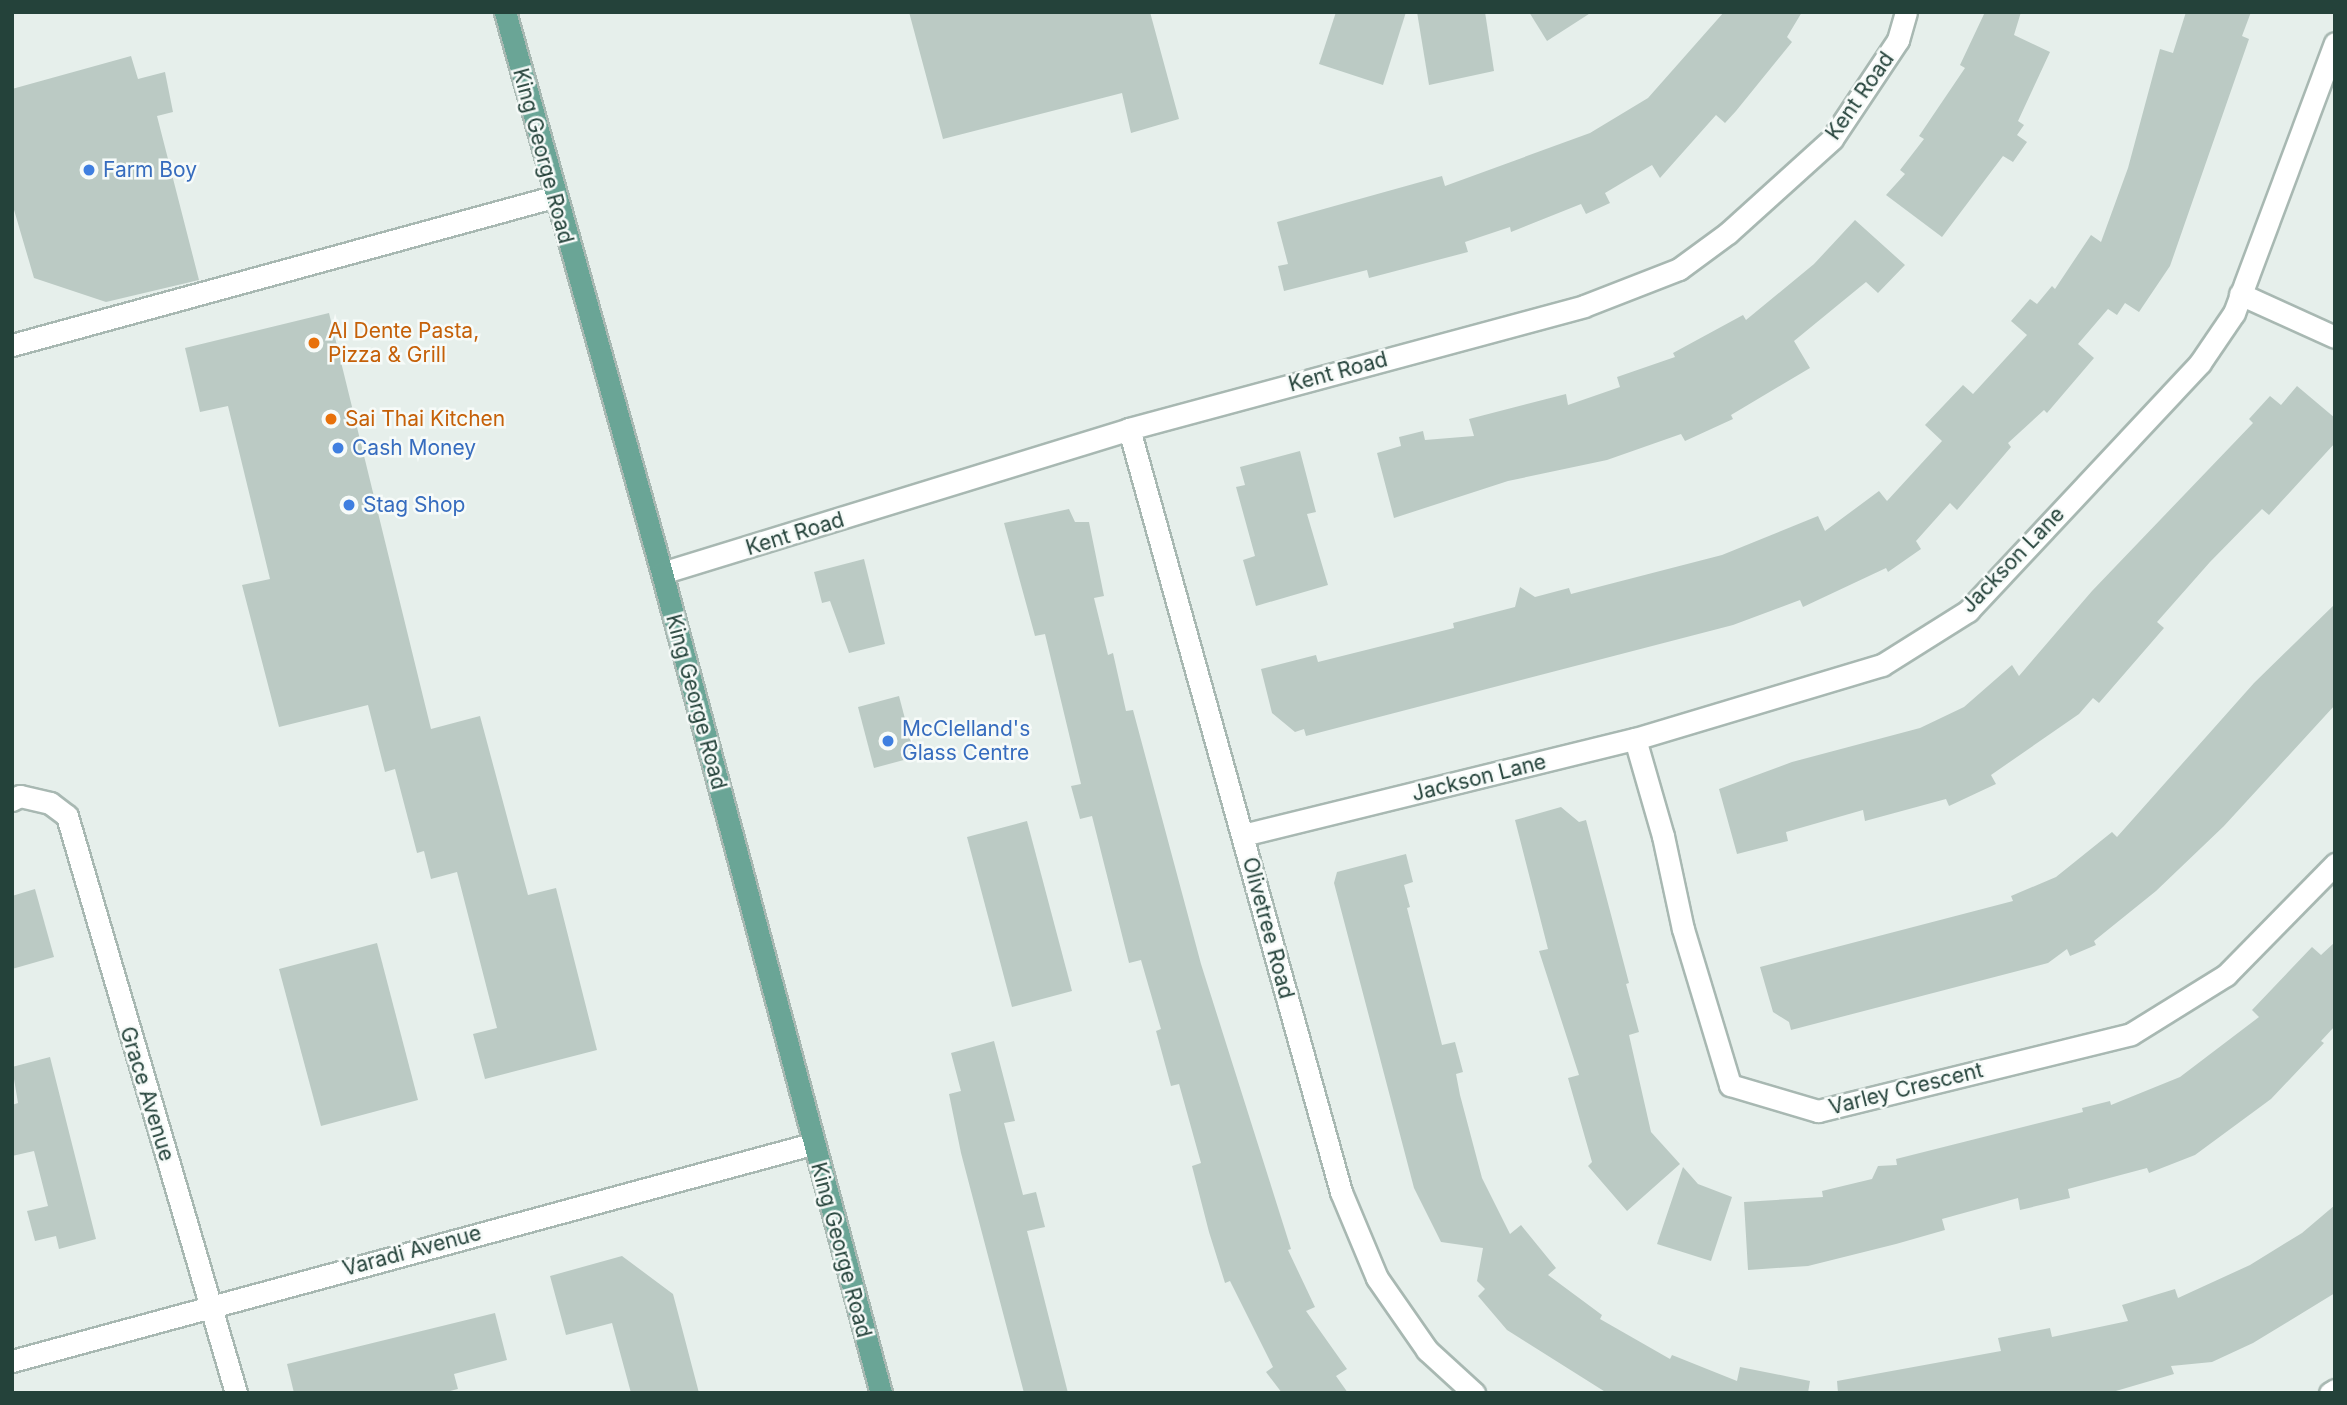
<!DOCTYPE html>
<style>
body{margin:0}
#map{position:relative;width:2347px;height:1405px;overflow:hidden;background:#e6efeb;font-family:Inter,sans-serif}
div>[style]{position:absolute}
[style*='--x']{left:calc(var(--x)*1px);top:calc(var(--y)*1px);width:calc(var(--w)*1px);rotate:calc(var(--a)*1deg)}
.building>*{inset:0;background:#bbcac4}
.roads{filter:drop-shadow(2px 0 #a8b8b2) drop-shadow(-2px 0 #a8b8b2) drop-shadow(0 2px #a8b8b2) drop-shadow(0 -2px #a8b8b2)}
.minor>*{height:21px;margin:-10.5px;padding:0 10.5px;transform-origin:10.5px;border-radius:10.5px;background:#fff}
.primary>*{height:21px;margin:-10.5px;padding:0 10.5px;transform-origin:10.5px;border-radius:10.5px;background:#6aa596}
.dots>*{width:19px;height:19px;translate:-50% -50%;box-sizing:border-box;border:4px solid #f7fbf9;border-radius:50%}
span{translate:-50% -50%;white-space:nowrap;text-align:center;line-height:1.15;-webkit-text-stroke:5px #f7fbf9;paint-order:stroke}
.street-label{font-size:21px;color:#24423a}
.shop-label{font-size:21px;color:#366cbe}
.left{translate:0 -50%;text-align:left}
.food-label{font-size:21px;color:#c56008}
.frame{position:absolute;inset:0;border:14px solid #24423a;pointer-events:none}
</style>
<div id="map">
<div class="building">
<i style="clip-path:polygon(909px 12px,1150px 12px,1179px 119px,1131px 133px,1122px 93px,943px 139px)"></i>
<i style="clip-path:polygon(1336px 12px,1406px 12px,1383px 85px,1319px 64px)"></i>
<i style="clip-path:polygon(1417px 12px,1485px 12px,1494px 71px,1429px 85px)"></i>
<i style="clip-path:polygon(1529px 12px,1592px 12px,1547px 41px)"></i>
<i style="clip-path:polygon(1724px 12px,1802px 12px,1787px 37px,1792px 42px,1736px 111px,1725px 123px,1716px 115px,1660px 178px,1652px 165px,1605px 193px,1610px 203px,1586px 214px,1581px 204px,1511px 232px,1510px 227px,1465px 242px,1468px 252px,1369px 278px,1367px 270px,1284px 291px,1278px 266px,1288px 264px,1277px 222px,1442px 176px,1445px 186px,1590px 133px,1648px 98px)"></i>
<i style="clip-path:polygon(1985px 12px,2021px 12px,2014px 35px,2050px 52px,2018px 121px,2024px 125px,2017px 135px,2027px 142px,2013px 162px,2003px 156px,1942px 237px,1886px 195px,1905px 174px,1900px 170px,1924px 139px,1919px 136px,1965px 68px,1960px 65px)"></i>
<i style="clip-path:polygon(2186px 12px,2251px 12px,2242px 36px,2249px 39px,2170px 266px,2139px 312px,2125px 303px,2117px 315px,2108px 309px,2078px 344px,2094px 358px,2047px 413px,2044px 410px,2008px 443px,2011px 447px,1957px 510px,1950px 503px,1916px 541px,1921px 549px,1888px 572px,1886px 568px,1803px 607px,1800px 600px,1733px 625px,1306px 736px,1304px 729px,1295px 732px,1272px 713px,1261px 669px,1316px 655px,1318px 662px,1454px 628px,1453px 623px,1515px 607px,1520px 587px,1535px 597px,1569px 588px,1571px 594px,1722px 555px,1818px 516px,1825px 531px,1879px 491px,1887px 501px,1942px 441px,1925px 425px,1963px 385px,1973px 394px,2027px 335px,2011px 321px,2030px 299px,2037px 304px,2052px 286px,2055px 289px,2091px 235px,2101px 242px,2128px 168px,2160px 49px,2173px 53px)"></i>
<i style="clip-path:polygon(131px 56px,138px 79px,165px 72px,173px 112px,157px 116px,199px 280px,106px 302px,34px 278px,12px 203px,12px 89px)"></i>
<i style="clip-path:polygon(1855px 220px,1905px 265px,1878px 293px,1866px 282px,1794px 341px,1810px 368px,1731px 415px,1733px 419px,1685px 441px,1681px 434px,1607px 460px,1508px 481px,1394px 518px,1377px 453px,1401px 446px,1399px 437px,1423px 431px,1425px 440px,1474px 436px,1469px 419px,1566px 394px,1568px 405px,1620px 387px,1617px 377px,1675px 357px,1673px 353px,1743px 315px,1746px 320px,1814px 264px)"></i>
<i style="clip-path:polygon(329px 313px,431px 729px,480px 716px,528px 895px,556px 888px,597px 1050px,485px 1079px,473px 1034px,497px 1028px,457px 872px,431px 879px,424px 851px,417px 853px,395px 769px,385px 772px,368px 705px,279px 727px,242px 585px,270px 579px,228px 406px,200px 412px,185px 348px)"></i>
<i style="clip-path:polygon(2297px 386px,2335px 418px,2335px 443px,2269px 515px,2262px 509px,2210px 562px,2157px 622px,2164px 628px,2099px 703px,2093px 698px,2079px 714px,1991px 775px,1996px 784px,1949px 806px,1946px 799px,1865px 821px,1863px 810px,1786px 832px,1788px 841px,1737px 854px,1719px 789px,1792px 762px,1920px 728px,1964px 707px,2012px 665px,2019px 676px,2092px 591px,2253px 423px,2249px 419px,2270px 396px,2281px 405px)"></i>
<i style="clip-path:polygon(1300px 451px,1316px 512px,1307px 514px,1328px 585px,1256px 606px,1243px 560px,1255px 556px,1236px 487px,1245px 485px,1240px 467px)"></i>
<i style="clip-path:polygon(1069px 509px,1075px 522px,1089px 522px,1104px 596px,1094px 598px,1108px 655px,1113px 653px,1126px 711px,1133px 710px,1201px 964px,1291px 1249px,1288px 1250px,1315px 1307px,1306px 1311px,1347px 1369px,1336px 1376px,1348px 1393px,1282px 1393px,1266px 1372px,1273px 1367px,1230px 1281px,1225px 1283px,1209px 1232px,1192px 1166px,1201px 1163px,1179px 1084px,1171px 1086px,1156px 1031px,1161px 1029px,1141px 960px,1129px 963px,1092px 816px,1080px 819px,1071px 786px,1081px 784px,1045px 634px,1035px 636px,1004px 523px)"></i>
<i style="clip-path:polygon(864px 559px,885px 644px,849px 653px,830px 601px,822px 603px,814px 572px)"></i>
<i style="clip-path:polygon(2335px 604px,2335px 705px,2224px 826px,2156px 891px,2094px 941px,2096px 945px,2070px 956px,2067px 949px,2048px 963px,1791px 1030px,1789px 1022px,1773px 1012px,1760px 967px,2013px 901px,2011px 896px,2056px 877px,2112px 832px,2117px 837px,2254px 683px)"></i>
<i style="clip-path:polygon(899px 696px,915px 757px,874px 768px,858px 707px)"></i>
<i style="clip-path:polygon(1561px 807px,1579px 822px,1586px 820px,1629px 983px,1626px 984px,1639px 1032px,1629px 1035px,1651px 1132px,1680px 1164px,1627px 1211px,1588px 1166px,1592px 1162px,1568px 1078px,1579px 1075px,1539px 951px,1548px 949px,1515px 820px)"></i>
<i style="clip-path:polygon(1027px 821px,1072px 991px,1012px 1007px,967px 837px)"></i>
<i style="clip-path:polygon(1406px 854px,1413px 882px,1404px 885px,1410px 907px,1407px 908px,1442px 1045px,1455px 1042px,1463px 1072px,1456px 1074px,1460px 1095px,1482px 1178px,1510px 1234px,1521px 1225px,1556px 1268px,1548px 1275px,1602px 1315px,1600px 1319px,1670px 1359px,1672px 1355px,1737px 1381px,1740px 1367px,1810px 1381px,1808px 1393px,1607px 1393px,1507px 1330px,1478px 1296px,1485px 1289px,1477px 1281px,1483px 1248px,1441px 1242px,1414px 1188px,1334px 883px,1337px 872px)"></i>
<i style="clip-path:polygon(35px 889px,54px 957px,12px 969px,12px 896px)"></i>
<i style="clip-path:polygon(2335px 942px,2335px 1026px,2321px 1041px,2324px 1043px,2271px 1099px,2195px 1155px,2149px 1173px,2147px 1168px,2068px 1189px,2070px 1198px,2020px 1210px,2018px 1198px,1942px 1219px,1945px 1230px,1896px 1244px,1808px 1266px,1748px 1270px,1744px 1202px,1823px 1197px,1822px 1191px,1872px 1179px,1878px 1166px,1897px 1165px,1896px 1159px,2083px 1112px,2082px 1108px,2110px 1101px,2111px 1105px,2180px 1077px,2259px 1017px,2252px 1010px,2312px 947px,2321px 955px)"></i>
<i style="clip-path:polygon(377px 943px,418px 1100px,321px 1126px,279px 969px)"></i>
<i style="clip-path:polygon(994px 1041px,1015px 1121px,1004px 1123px,1023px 1195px,1036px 1192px,1045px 1227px,1027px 1231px,1068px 1393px,1024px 1393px,961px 1153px,949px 1094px,961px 1091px,951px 1053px)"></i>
<i style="clip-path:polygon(50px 1057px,96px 1239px,59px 1249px,56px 1236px,35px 1241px,27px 1211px,48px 1206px,34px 1151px,12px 1156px,12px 1105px,18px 1103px,12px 1067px)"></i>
<i style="clip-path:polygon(1683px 1167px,1698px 1184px,1732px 1197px,1711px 1261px,1657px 1244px)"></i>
<i style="clip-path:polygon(2335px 1205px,2335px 1293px,2253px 1343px,2212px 1362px,2171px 1366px,2174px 1374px,2109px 1393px,1838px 1393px,1837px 1381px,2001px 1351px,1998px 1338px,2050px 1328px,2052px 1337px,2128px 1321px,2122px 1305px,2175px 1289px,2178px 1298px,2250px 1265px,2302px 1233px)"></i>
<i style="clip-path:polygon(622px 1256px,673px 1294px,699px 1393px,631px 1393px,612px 1323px,566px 1335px,550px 1276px)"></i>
<i style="clip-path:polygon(495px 1313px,507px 1360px,454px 1374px,458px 1389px,442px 1393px,294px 1393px,287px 1364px)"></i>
</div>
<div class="roads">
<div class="minor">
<i style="--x:2240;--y:294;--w:104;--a:24.4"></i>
<i style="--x:12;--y:345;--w:561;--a:-15.3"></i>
<i style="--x:1129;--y:429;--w:792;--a:74.47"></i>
<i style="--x:1341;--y:1192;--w:93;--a:67.3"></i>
<i style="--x:1377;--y:1278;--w:88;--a:55.2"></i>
<i style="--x:1427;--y:1350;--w:64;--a:42.5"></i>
<i style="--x:662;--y:573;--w:489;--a:-17.1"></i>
<i style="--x:1129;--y:429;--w:471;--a:-15.1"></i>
<i style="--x:1584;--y:306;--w:102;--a:-21.3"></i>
<i style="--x:1679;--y:269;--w:61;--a:-36.3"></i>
<i style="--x:1728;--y:233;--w:140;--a:-42.1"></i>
<i style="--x:1832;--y:139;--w:119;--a:-56.3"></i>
<i style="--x:1898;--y:40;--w:29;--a:-74"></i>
<i style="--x:1635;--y:739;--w:101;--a:73.9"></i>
<i style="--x:1663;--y:836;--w:95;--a:77.9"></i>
<i style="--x:1683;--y:929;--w:163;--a:73.2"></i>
<i style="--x:1730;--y:1085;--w:92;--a:16.5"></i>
<i style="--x:1818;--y:1111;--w:322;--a:-13.8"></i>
<i style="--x:2131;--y:1034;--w:112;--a:-31.8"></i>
<i style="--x:2226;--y:975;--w:156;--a:-45.5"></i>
<i style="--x:12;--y:800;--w:9;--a:-27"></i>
<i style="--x:20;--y:796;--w:31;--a:13"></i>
<i style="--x:50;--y:803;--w:21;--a:37"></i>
<i style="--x:67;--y:816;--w:601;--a:73.67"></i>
<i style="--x:1243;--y:835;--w:404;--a:-13.8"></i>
<i style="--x:1635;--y:739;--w:258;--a:-16.7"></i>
<i style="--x:1882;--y:665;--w:102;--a:-32.1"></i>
<i style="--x:1968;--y:611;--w:340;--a:-46.9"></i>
<i style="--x:2200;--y:363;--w:60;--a:-55.8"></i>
<i style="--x:2234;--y:313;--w:288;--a:-69.5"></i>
<i style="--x:12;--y:1361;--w:829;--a:-15.18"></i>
<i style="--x:2330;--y:1393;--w:6;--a:-31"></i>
</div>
<div class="primary">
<i style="--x:505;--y:12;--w:583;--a:74.37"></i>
<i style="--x:662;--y:573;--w:849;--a:75.05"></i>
</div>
</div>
<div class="dots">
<i style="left:89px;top:170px;background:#3f7fe0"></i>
<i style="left:314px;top:343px;background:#e8710a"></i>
<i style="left:331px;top:419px;background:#e8710a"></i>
<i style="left:338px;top:448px;background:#3f7fe0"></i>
<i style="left:349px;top:505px;background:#3f7fe0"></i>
<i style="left:888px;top:741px;background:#3f7fe0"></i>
</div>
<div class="street-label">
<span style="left:1860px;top:96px;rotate:-55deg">Kent Road</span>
<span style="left:543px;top:156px;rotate:75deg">King George Road</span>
<span style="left:1338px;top:372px;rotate:-15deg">Kent Road</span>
<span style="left:795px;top:534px;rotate:-17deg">Kent Road</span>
<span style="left:2013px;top:560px;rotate:-46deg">Jackson Lane</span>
<span style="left:696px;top:702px;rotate:75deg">King George Road</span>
<span style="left:1479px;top:778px;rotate:-14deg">Jackson Lane</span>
<span style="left:1268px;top:928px;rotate:75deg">Olivetree Road</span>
<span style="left:1906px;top:1089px;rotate:-14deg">Varley Crescent</span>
<span style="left:147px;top:1094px;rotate:73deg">Grace Avenue</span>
<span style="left:841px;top:1250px;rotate:75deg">King George Road</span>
<span style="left:412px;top:1251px;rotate:-15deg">Varadi Avenue</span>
</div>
<div class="shop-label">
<span class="left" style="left:103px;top:170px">Farm Boy</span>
<span class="left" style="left:352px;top:448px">Cash Money</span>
<span class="left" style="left:363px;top:505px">Stag Shop</span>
<span class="left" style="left:902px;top:741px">McClelland's<br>Glass Centre</span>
</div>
<div class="food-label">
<span class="left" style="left:328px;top:343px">Al Dente Pasta,<br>Pizza &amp; Grill</span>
<span class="left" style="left:345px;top:419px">Sai Thai Kitchen</span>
</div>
<div class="frame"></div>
</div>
